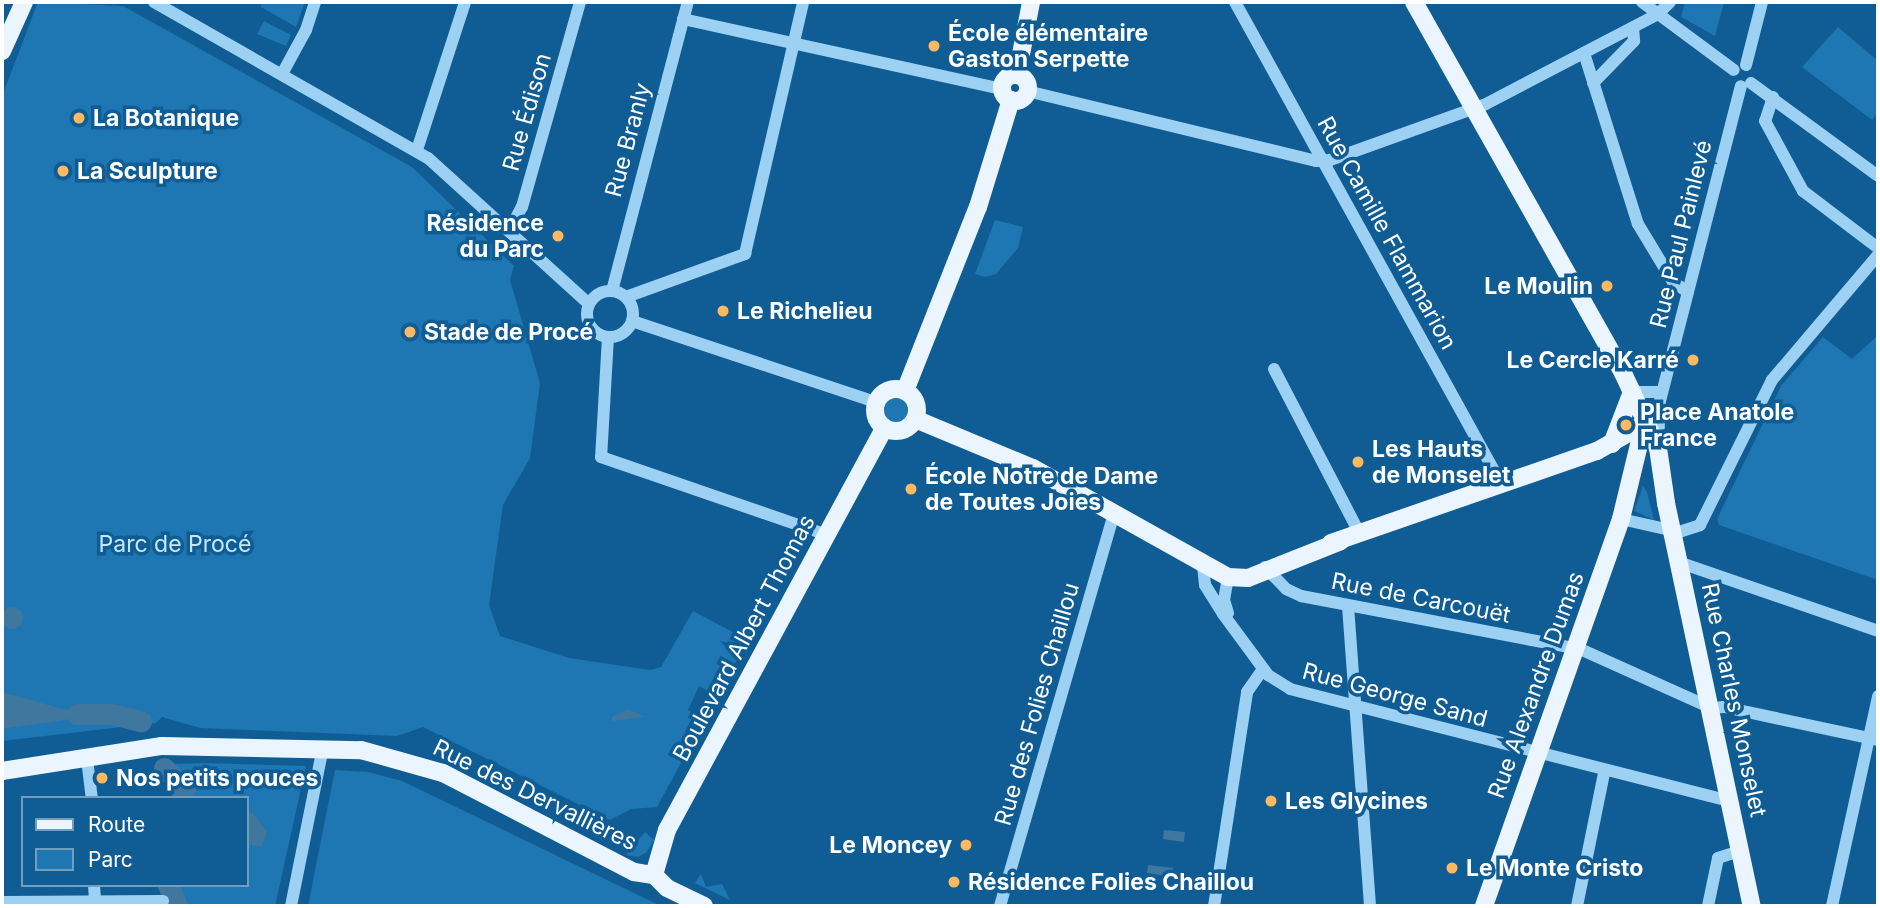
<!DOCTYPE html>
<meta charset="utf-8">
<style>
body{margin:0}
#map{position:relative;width:1880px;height:908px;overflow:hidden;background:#0f5d94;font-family:Inter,sans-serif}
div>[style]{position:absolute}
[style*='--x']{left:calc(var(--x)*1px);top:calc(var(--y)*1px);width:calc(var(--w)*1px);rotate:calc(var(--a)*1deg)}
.green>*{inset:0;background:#1e77b2}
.round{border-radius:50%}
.water>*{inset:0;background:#3f779f}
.river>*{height:21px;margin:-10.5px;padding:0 10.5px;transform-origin:10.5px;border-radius:10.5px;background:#3f779f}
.minor>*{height:12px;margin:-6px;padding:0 6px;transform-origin:6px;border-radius:6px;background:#9dd1f4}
.minor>.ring{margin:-6px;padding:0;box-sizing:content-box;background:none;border:12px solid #9dd1f4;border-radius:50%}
.major>*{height:18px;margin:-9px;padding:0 9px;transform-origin:9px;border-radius:9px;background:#eaf5ff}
.major>.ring{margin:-9px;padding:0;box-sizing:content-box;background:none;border:18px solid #eaf5ff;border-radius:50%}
.dots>*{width:19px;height:19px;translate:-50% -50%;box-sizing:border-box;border:4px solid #0f5d94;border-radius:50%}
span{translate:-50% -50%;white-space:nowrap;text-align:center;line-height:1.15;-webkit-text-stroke:7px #0f5d94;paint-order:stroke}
.poi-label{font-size:23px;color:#fff;font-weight:700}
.left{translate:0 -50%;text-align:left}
.right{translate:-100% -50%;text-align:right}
.street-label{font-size:23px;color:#fff}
.park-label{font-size:23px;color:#c5e7fe}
.frame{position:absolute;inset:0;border:4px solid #fff;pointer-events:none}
.legend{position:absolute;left:21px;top:796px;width:228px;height:91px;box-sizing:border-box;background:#0f5d94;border:2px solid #6f9ebf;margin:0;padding:9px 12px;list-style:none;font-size:21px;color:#fff}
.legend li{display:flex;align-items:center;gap:14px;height:35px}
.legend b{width:35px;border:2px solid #6f9ebf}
</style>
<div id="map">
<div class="green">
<i style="clip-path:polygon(38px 2px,123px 6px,412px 167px,514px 266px,510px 280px,540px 383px,530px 458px,503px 505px,489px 605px,500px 636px,569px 658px,650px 670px,661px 667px,693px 611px,748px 640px,717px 696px,699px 686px,688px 710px,705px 719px,657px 807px,631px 809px,610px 820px,423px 727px,397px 736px,200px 728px,162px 717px,156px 723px,2px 741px,2px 96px)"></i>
<i style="clip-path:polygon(261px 2px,305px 2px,296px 27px,261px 7px)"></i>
<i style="clip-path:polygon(1685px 2px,1724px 2px,1715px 36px,1681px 17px)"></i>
<i style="clip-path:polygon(264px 21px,291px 35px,286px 46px,257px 34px)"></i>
<i style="clip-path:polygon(1838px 27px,1878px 61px,1878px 113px,1872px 120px,1802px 67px)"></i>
<i style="clip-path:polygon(995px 220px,1023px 227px,1018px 248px,996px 274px,985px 277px,975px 274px)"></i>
<i style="clip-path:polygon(1878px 335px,1878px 580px,1719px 525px,1717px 519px,1781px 386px,1823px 337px,1852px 359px)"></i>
<i class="round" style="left:884px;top:398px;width:24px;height:24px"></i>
<i style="clip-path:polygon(1643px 486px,1647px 492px,1654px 520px,1634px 511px)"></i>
<i style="clip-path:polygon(202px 763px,306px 766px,275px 906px,188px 906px,176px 889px,178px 885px,247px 885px,247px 798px,191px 798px,196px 785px,174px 764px)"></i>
<i style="clip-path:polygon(335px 770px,368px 772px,402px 781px,661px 906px,308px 906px)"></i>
<i style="clip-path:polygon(645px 832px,654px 840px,647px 852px,638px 857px,626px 855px)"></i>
<i style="clip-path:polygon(701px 874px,706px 887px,722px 884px,730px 900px,695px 883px)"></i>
</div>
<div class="water">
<i class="round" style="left:1px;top:607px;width:22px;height:22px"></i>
<i style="clip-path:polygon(2px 692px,66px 710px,106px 706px,105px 714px,2px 729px)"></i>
<i style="clip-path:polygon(628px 709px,645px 717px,612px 721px,612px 717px)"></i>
<i style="clip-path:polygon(247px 812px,254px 814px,267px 833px,261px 847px,247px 844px)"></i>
<i style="clip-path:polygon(1164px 830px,1185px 832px,1184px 842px,1163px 839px)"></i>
<i style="clip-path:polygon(1148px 865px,1173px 868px,1172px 877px,1147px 873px)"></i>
</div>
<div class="river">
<i style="--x:77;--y:714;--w:35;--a:0"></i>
<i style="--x:112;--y:714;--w:30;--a:14"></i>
<i style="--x:164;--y:768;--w:29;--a:44"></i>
<i style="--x:185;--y:788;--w:10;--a:107"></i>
<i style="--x:168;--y:885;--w:23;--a:67"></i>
</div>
<div class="minor">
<i style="--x:154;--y:2;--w:315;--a:29.7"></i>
<i style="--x:428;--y:158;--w:217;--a:42.2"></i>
<i style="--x:1235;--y:2;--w:552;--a:61.07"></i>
<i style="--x:1642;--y:2;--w:114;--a:36.5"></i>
<i style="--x:683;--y:19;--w:327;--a:12.4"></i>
<i style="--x:1584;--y:53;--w:179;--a:72.5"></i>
<i style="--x:1638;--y:224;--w:68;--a:58.9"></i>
<i style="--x:1673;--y:282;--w:18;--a:34"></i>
<i style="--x:1746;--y:65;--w:65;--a:-75.7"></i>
<i style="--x:282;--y:74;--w:50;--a:-61.4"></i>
<i style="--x:306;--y:30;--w:29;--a:-72"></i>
<i style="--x:1593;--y:83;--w:59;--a:-45.7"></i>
<i style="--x:1634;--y:41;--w:13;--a:-94"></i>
<i style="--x:1751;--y:83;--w:157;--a:36.2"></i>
<i style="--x:1027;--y:91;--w:297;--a:13.6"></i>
<i style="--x:1316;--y:161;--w:14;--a:-4"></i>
<i style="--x:1330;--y:160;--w:164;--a:-19.7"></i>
<i style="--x:1484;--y:105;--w:196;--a:-27.6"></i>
<i style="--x:1658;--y:14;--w:17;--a:-45"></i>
<i style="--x:1773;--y:97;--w:25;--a:108"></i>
<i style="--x:1765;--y:121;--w:80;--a:61.5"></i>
<i style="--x:1803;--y:191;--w:94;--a:37.2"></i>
<i style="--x:417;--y:150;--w:156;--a:-72"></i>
<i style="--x:509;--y:231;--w:27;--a:-62"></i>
<i style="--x:522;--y:207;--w:213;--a:-74.2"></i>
<i style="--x:612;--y:291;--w:299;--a:-75.3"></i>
<i class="ring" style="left:587px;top:291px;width:34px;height:34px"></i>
<i style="--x:626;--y:297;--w:127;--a:-19.9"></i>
<i style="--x:745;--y:254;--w:259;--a:-77"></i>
<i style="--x:632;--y:321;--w:257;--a:18.4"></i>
<i style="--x:608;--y:337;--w:120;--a:93.3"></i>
<i style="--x:601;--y:457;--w:239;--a:19"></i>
<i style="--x:1274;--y:369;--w:186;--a:62.5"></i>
<i style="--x:1632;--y:392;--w:30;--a:0"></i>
<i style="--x:1658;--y:443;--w:42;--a:-87.3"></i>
<i style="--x:1660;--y:401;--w:325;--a:-75.6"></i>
<i style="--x:1621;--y:519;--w:59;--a:12.6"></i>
<i style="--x:1679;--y:532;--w:22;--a:-18"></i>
<i style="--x:1700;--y:525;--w:162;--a:-63.6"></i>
<i style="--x:1772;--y:380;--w:164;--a:-49.7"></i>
<i style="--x:1681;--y:563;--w:208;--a:19"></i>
<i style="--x:1203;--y:566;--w:19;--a:84"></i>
<i style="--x:1205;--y:585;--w:34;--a:58"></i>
<i style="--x:1223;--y:614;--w:76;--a:53.6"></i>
<i style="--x:1268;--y:675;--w:26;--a:32"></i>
<i style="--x:1290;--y:689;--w:453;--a:14.3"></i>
<i style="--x:1265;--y:567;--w:30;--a:46"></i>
<i style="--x:1286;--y:589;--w:17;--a:25"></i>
<i style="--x:1301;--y:596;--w:284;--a:10.8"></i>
<i style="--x:1580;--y:649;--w:144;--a:24.2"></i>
<i style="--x:1711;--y:708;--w:13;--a:-4"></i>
<i style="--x:1724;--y:707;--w:157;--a:12.1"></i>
<i style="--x:1348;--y:606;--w:301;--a:85.8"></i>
<i style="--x:1228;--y:613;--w:14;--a:-107"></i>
<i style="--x:1224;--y:600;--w:23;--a:-80"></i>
<i style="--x:87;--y:759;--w:39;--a:83"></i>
<i style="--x:94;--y:885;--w:16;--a:86"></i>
<i style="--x:2;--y:902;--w:161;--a:-0.4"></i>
<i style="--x:291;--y:906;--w:162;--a:-78.6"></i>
<i style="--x:1000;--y:906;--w:408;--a:-73.8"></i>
<i style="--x:1214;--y:906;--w:217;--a:-81.2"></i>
<i style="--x:1247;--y:692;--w:28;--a:-55"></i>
<i style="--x:1577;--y:906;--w:136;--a:-78.5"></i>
<i style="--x:1708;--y:906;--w:49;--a:-78.2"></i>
<i style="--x:1718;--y:858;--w:23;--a:-18"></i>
<i style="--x:1832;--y:906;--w:215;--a:-77.6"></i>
</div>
<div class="major">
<i style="--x:1414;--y:2;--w:426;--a:60.6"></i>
<i style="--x:1623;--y:373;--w:83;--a:65"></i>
<i style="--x:1658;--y:448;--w:56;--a:81.7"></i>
<i style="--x:1666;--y:503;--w:412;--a:78"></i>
<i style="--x:2;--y:51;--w:54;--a:-65.8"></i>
<i style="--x:1017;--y:75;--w:74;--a:-79.1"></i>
<i class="ring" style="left:1002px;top:75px;width:8px;height:8px"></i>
<i class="ring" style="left:875px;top:389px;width:24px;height:24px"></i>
<i style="--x:905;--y:391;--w:198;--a:-68.4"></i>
<i style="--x:978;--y:207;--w:112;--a:-72.9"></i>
<i style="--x:915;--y:419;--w:128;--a:22.6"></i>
<i style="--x:1033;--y:468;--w:223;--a:29.2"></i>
<i style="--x:1228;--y:577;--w:20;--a:3"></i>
<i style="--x:1248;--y:578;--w:100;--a:-21.7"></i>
<i style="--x:1612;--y:444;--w:56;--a:-69"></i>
<i style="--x:1331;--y:543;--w:281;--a:-19.1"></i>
<i style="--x:1597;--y:451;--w:54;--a:-29.9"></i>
<i style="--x:2;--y:771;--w:162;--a:-8.9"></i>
<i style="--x:162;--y:746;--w:199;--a:1.2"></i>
<i style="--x:361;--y:750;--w:85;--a:15.7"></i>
<i style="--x:443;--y:773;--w:215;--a:27.4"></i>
<i style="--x:634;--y:872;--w:20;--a:9"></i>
<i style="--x:654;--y:875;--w:18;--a:45"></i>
<i style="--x:667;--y:888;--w:41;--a:25.9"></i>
<i style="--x:654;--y:875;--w:47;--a:-73.9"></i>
<i style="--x:667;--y:830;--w:457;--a:-61.6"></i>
<i style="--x:1484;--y:906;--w:411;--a:-70.5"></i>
<i style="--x:1621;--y:519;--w:98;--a:-76.4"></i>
</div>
<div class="dots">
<i style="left:934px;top:46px;background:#ffb960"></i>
<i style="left:79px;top:118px;background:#ffb960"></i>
<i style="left:63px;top:171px;background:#ffb960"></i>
<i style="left:558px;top:236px;background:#ffb960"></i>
<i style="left:1607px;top:286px;background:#ffb960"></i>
<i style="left:723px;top:311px;background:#ffb960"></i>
<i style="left:410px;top:332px;background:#ffb960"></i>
<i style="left:1693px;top:360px;background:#ffb960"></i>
<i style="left:1626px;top:425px;background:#ffb960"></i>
<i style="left:1358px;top:462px;background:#ffb960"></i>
<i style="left:911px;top:489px;background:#ffb960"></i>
<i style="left:102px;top:778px;background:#ffb960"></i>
<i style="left:1271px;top:801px;background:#ffb960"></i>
<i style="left:966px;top:845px;background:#ffb960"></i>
<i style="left:1452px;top:868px;background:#ffb960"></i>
<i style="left:954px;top:882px;background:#ffb960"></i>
</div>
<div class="poi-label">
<span class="left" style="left:948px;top:46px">École élémentaire<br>Gaston Serpette</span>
<span class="left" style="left:93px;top:118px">La Botanique</span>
<span class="left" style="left:77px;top:171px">La Sculpture</span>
<span class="right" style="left:544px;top:236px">Résidence<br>du Parc</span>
<span class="right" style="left:1593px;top:286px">Le Moulin</span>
<span class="left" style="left:737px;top:311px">Le Richelieu</span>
<span class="left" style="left:424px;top:332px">Stade de Procé</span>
<span class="right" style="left:1679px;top:360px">Le Cercle Karré</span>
<span class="left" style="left:1640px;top:425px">Place Anatole<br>France</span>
<span class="left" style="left:1372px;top:462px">Les Hauts<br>de Monselet</span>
<span class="left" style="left:925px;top:489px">École Notre de Dame<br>de Toutes Joies</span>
<span class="left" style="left:116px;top:778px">Nos petits pouces</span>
<span class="left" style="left:1285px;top:801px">Les Glycines</span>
<span class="right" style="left:952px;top:845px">Le Moncey</span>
<span class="left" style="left:1466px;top:868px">Le Monte Cristo</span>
<span class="left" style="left:968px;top:882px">Résidence Folies Chaillou</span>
</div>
<div class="street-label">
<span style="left:527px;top:112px;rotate:-74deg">Rue Édison</span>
<span style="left:628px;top:140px;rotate:-75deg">Rue Branly</span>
<span style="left:1387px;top:233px;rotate:61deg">Rue Camille Flammarion</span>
<span style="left:1681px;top:234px;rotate:-76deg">Rue Paul Painlevé</span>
<span style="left:1421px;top:598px;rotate:11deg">Rue de Carcouët</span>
<span style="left:744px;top:638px;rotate:-62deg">Boulevard Albert Thomas</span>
<span style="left:1536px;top:685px;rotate:-70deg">Rue Alexandre Dumas</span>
<span style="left:1395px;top:695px;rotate:15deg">Rue George Sand</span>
<span style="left:1734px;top:700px;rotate:78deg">Rue Charles Monselet</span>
<span style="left:1037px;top:704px;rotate:-74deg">Rue des Folies Chaillou</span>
<span style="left:535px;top:795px;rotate:26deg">Rue des Dervallières</span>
</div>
<div class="park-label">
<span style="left:175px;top:544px">Parc de Procé</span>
</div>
<div class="frame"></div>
<ul class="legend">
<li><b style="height:9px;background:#eaf5ff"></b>Route</li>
<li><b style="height:19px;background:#1e77b2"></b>Parc</li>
</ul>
</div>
